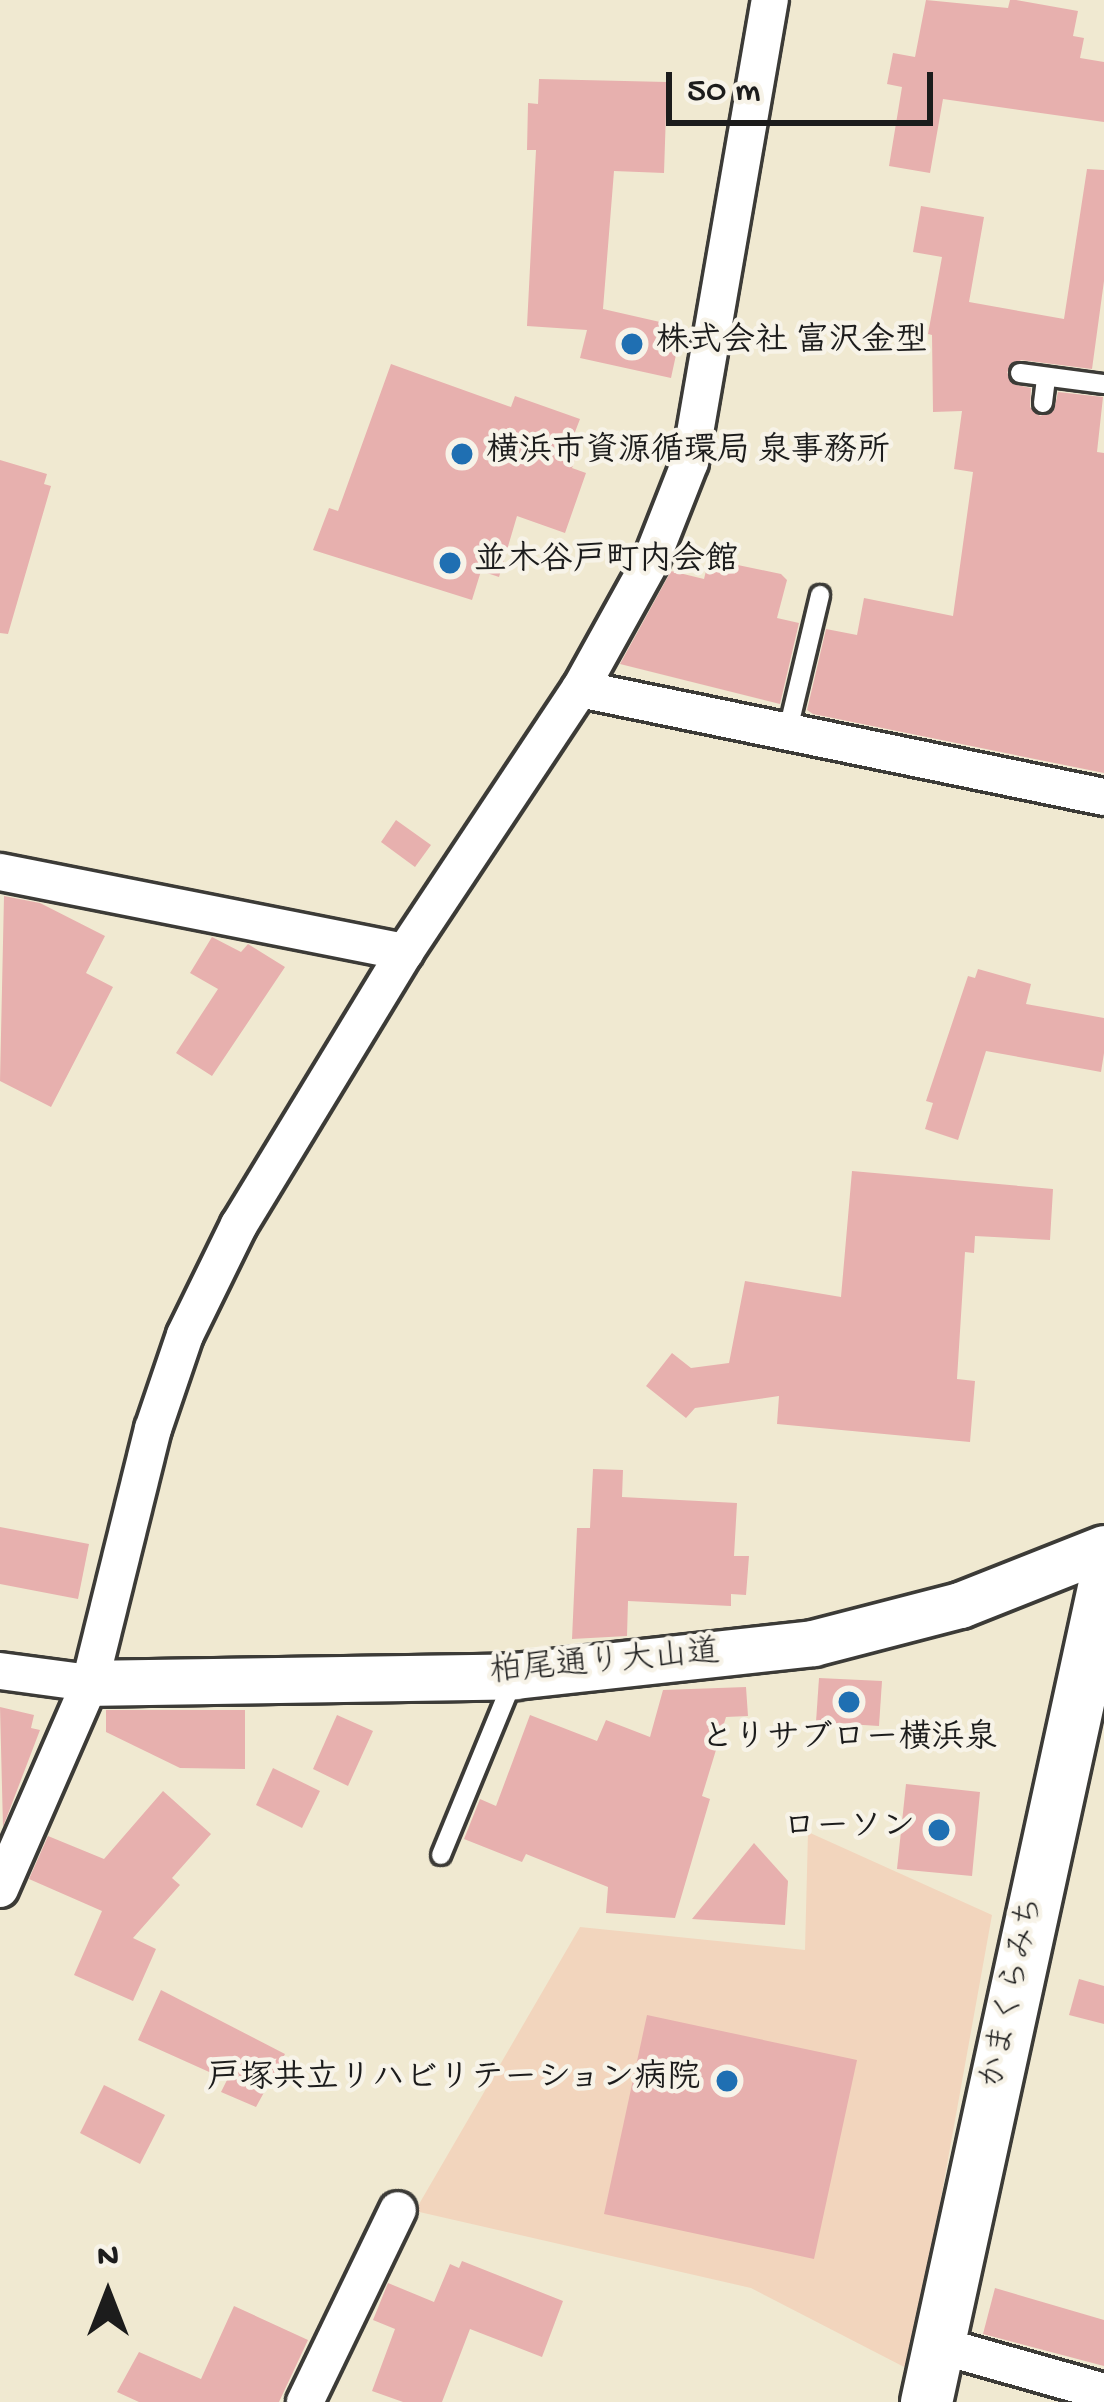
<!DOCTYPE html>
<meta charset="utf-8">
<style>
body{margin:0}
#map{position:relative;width:1104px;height:2402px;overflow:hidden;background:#f0e9d1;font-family:"Gochi Hand","Klee One",sans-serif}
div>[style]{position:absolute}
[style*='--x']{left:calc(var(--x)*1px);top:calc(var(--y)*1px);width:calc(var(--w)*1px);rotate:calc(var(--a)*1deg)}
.built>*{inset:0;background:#f2d5bd}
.building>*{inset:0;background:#e7b0ae}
.roads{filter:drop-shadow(3px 0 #3c3b37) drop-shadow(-3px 0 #3c3b37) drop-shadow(0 3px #3c3b37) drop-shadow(0 -3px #3c3b37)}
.service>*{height:18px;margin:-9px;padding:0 9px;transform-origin:9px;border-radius:9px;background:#fff}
.minor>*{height:36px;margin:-18px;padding:0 18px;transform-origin:18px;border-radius:18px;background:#fff}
.tertiary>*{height:45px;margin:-22.5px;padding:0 22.5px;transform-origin:22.5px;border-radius:22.5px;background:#fff}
.secondary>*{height:51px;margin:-25.5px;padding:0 25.5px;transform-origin:25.5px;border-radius:25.5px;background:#fff}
.dots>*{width:33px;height:33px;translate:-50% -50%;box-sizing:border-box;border:6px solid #f7f3e8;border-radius:50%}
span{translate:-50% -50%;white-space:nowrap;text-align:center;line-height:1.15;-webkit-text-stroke:9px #f7f3e8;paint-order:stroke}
.poi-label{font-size:33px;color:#1c1c1c;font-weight:700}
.left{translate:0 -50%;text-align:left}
.right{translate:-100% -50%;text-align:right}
.street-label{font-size:33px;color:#1c1c1c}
.north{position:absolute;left:48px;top:2234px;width:120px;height:120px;-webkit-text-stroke:9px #f7f3e8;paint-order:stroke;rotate:0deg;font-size:33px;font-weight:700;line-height:48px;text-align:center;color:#1c1c1c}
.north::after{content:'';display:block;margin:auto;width:42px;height:54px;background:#1c1c1c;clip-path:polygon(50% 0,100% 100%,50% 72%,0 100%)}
.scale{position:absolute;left:666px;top:72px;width:267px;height:54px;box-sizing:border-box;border:6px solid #1c1c1c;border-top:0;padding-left:15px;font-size:36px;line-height:42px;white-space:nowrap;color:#1c1c1c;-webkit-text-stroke:9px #f7f3e8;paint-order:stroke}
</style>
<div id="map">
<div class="built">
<i style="clip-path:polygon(808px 1832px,992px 1915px,910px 2370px,751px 2288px,415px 2211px,580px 1927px,805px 1950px)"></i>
</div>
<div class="building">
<i style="clip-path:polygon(926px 0,1008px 8px,1010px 0,1016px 0,1078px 11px,1073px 36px,1084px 38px,1080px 58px,1104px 62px,1104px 122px,943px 99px,930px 173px,889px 166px,902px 87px,887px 84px,893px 53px,915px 57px)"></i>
<i style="clip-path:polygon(539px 79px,667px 82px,664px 173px,614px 171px,603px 309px,682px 327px,671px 378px,580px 358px,587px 330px,527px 326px,536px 150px,527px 150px,528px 103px,538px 104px)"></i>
<i style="clip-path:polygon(1087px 169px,1104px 170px,1104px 281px,1092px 369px,1021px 360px,1007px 372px,1013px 384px,1031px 388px,1030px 407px,1040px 416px,1054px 410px,1058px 392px,1103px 397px,1097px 452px,1104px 453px,1104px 773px,813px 714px,807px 710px,826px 629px,857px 635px,864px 598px,953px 616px,973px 472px,954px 469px,962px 411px,933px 412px,932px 335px,928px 334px,942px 257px,913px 252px,921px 206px,984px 217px,969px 302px,1064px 319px)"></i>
<i style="clip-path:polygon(391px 364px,511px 407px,515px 396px,580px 419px,570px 445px,579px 449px,572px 468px,586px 473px,565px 533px,517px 516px,499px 577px,481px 571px,472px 600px,313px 550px,329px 508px,338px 511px)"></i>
<i style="clip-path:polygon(0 460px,47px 474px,44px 484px,51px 486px,8px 634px,0 633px)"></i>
<i style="clip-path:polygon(709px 559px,781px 574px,787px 580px,777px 618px,799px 623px,780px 704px,620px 664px,671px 571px,704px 579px)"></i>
<i style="clip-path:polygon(396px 820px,431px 845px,415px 867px,381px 842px)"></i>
<i style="clip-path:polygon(4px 896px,40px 903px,105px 936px,86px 973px,113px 987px,51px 1107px,0 1081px)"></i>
<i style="clip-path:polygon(212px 937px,241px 952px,248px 944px,285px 967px,212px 1076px,176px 1053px,218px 989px,190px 973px)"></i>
<i style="clip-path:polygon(978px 969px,1031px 984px,1026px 1004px,1104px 1018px,1104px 1053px,1101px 1072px,986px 1051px,958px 1140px,925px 1129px,933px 1103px,926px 1101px,968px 976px,975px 978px)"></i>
<i style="clip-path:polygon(852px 1171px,1053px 1189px,1050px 1240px,975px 1236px,974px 1253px,965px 1252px,957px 1379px,975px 1381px,970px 1442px,777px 1424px,779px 1396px,695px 1408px,686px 1418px,646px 1386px,672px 1353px,691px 1368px,729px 1363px,745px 1281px,841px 1297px)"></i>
<i style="clip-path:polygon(593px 1469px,623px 1470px,622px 1497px,737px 1503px,734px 1556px,749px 1556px,746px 1595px,731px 1594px,731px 1606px,628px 1601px,627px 1636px,572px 1639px,577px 1528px,590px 1528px)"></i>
<i style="clip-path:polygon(0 1527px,89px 1544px,78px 1599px,0 1584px)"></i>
<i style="clip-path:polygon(819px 1678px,882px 1681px,879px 1726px,816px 1722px)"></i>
<i style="clip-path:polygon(746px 1687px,748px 1716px,726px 1717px,702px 1796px,710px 1799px,675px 1918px,606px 1913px,608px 1887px,526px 1854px,522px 1862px,464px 1839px,480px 1799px,496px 1806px,530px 1715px,597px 1741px,606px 1720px,650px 1737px,663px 1690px)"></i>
<i style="clip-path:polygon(0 1707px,34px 1715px,31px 1728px,40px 1730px,3px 1827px)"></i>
<i style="clip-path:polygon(106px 1710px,245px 1710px,245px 1769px,180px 1768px,106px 1732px)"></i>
<i style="clip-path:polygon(337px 1715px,373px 1731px,348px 1786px,313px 1769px)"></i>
<i style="clip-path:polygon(273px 1768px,320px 1791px,302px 1828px,256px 1805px)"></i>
<i style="clip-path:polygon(906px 1784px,980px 1792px,972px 1876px,897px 1869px)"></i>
<i style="clip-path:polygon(163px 1791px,211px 1834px,172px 1878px,180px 1885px,133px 1938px,156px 1949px,133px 2001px,74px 1975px,102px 1911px,29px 1879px,48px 1836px,104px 1859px)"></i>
<i style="clip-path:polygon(754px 1843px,788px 1881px,785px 1925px,692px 1919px)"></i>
<i style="clip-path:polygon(1079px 1979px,1104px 1986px,1104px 2024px,1069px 2015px)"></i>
<i style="clip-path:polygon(161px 1990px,285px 2054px,256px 2107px,221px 2092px,227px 2080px,138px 2040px)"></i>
<i style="clip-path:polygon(647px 2015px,857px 2060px,814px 2259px,604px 2214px)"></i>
<i style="clip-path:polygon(104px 2085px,165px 2115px,140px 2164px,80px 2133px)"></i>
<i style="clip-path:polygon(462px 2261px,563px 2301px,542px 2357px,470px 2329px,442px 2402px,403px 2402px,372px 2391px,395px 2329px,373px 2320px,388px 2283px,434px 2302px,450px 2264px,459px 2268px)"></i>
<i style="clip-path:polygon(995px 2288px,1104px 2320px,1104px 2366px,983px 2334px)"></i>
<i style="clip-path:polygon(234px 2306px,308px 2340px,279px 2402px,139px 2402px,117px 2392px,139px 2352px,201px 2379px)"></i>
</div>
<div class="roads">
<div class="service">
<i style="--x:1020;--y:373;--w:85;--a:7.5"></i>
<i style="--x:1043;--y:403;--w:26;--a:-83"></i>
<i style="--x:787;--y:734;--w:143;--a:-76.6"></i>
<i style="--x:441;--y:1855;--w:189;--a:-67.6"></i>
</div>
<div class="minor">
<i style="--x:580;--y:689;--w:535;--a:11.65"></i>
<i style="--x:0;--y:872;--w:413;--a:11.2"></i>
<i style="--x:0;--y:1671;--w:91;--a:7.6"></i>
<i style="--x:0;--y:1889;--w:225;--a:-66.4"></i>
<i style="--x:90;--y:1683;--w:262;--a:-76.1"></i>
<i style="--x:153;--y:1429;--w:99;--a:-71.2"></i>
<i style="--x:185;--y:1335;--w:123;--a:-63.9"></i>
<i style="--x:239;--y:1225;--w:320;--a:-58.7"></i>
<i style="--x:405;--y:952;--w:316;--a:-56.4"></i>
<i style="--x:580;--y:689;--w:146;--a:-61"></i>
<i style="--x:651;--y:561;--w:106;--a:-68.5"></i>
<i style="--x:690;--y:462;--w:469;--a:-80.2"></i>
<i style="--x:938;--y:2345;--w:173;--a:15.8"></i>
<i style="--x:305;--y:2402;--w:213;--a:-64.2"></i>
</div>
<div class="tertiary">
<i style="--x:90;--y:1683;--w:425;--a:-0.9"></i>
<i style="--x:515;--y:1676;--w:300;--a:-6.3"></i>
<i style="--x:813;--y:1643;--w:152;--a:-14.5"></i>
<i style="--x:960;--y:1605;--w:155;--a:-21.6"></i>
</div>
<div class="secondary">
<i style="--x:926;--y:2402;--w:838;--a:-77.74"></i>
</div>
</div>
<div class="dots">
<i style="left:632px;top:344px;background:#1f6fb2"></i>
<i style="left:462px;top:454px;background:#1f6fb2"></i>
<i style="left:450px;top:563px;background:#1f6fb2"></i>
<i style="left:849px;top:1702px;background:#1f6fb2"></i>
<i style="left:939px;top:1830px;background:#1f6fb2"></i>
<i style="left:727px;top:2081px;background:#1f6fb2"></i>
</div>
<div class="poi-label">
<span class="left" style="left:656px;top:344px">株式会社 富沢金型</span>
<span class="left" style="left:486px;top:454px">横浜市資源循環局 泉事務所</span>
<span class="left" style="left:474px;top:563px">並木谷戸町内会館</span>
<span style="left:849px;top:1741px">とりサブロー横浜泉</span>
<span class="right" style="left:915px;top:1830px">ローソン</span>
<span class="right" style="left:700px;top:2081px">戸塚共立リハビリテーション病院</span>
</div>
<div class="street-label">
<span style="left:605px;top:1665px;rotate:-5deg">柏尾通り大山道</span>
<span style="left:1015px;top:1993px;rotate:-78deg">かまくらみち</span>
</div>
<div class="north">N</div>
<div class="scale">50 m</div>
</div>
